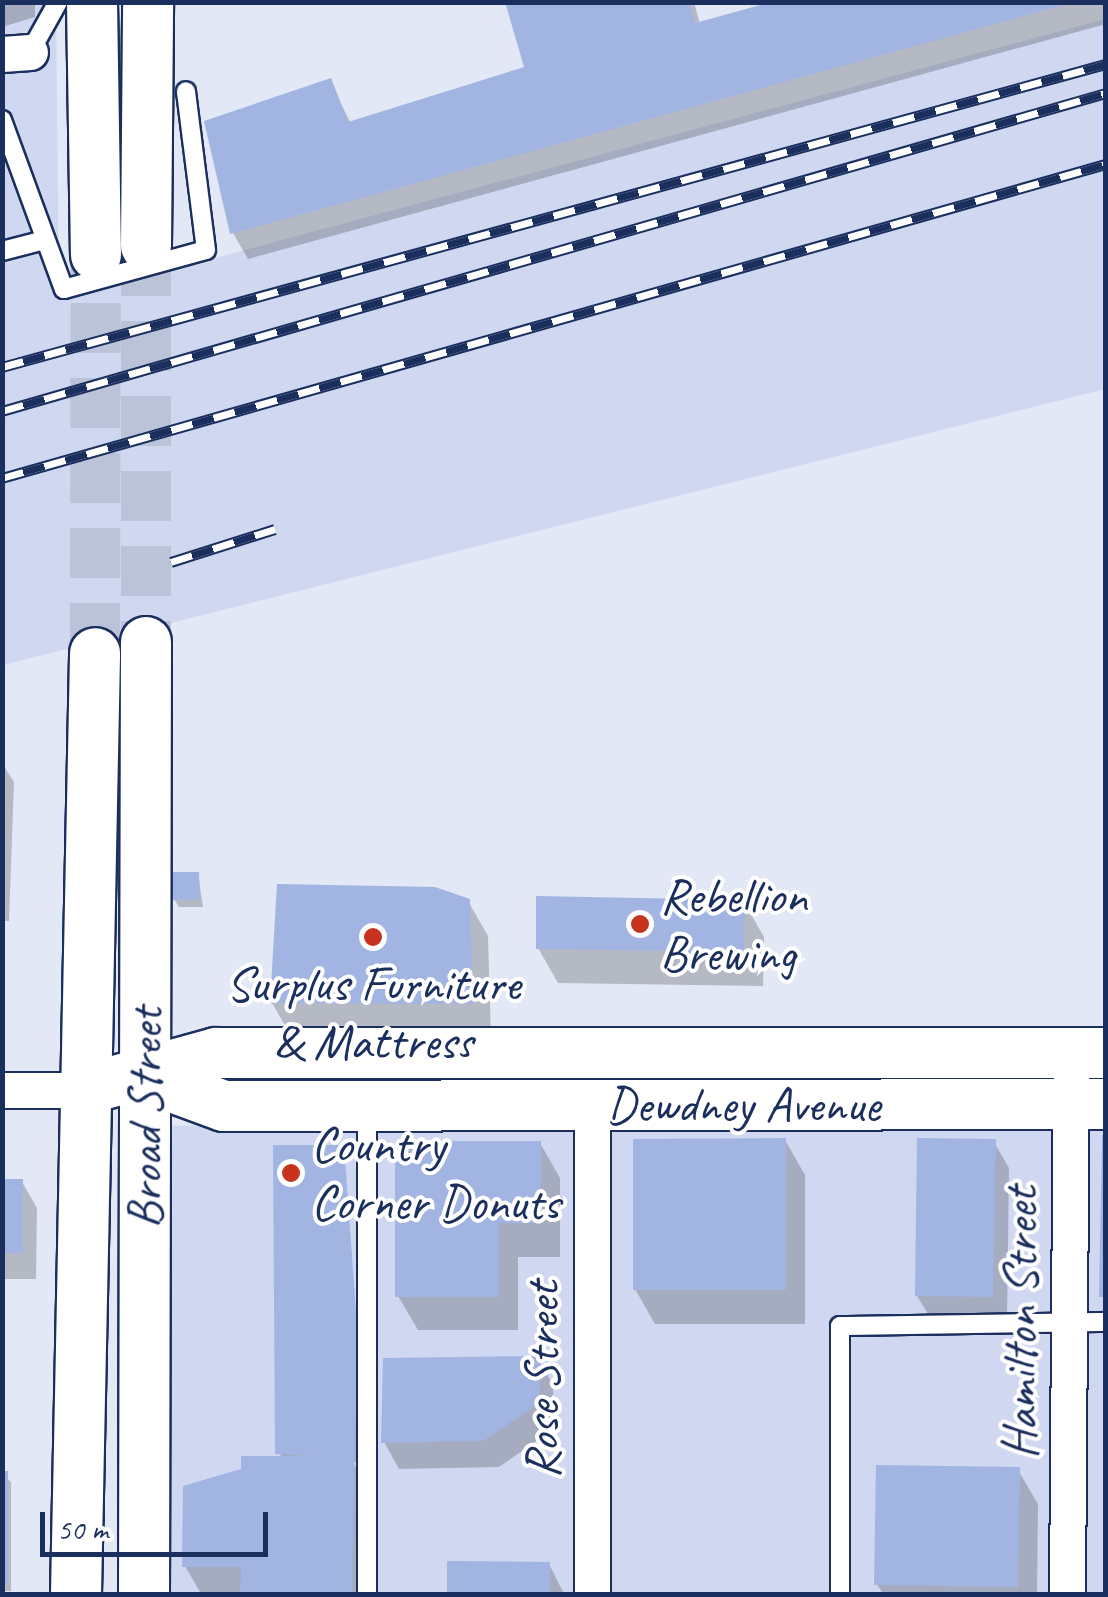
<!DOCTYPE html>
<style>
body{margin:0}
#map{position:relative;width:1108px;height:1597px;overflow:hidden;background:#e3e8f6;font-family:Caveat,sans-serif}
div>[style]{position:absolute}
[style*='--x']{left:calc(var(--x)*1px);top:calc(var(--y)*1px);width:calc(var(--w)*1px);rotate:calc(var(--a)*1deg)}
.built>*{inset:0;background:#cfd8f0}
.shadow>*{inset:0;background:#0003}
.building>*{inset:0;background:#a1b4e2}
.secondary-tunnel>*{height:50px;margin-top:-25px;transform-origin:0;background:repeating-linear-gradient(90deg,#bbc3d8 0 50px,transparent 0 75px)}
.roads{filter:drop-shadow(2px 0 #1b2f5e) drop-shadow(-2px 0 #1b2f5e) drop-shadow(0 2px #1b2f5e) drop-shadow(0 -2px #1b2f5e)}
.lane>*{height:18px;margin:-9px;padding:0 9px;transform-origin:9px;border-radius:9px;background:#fff}
.street>*{height:35px;margin:-17.5px;padding:0 17.5px;transform-origin:17.5px;border-radius:17.5px;background:#fff}
.secondary>*{height:50px;margin:-25px;padding:0 25px;transform-origin:25px;border-radius:25px;background:#fff}
.rail>*{height:11px;margin-top:-5.5px;transform-origin:0;background:repeating-linear-gradient(90deg,#fff 0 22px,#1b2f5e 0 44px);box-sizing:border-box;border-block:2px solid #1b2f5e}
.dots>*{width:28px;height:28px;translate:-50% -50%;box-sizing:border-box;border:5px solid #fff;border-radius:50%}
span{translate:-50% -50%;white-space:nowrap;text-align:center;line-height:1.15;-webkit-text-stroke:8px #fff;paint-order:stroke}
.poi-label{font-size:50px;color:#1b2f5e}
.left{translate:0 -50%;text-align:left}
.street-label{font-size:50px;color:#1b2f5e}
.frame{position:absolute;inset:0;border:5px solid #1b2f5e;pointer-events:none}
.scale{position:absolute;left:40px;top:1512px;width:228px;height:45px;box-sizing:border-box;border:5px solid #1b2f5e;border-top:0;padding-left:12px;font-size:30px;line-height:35px;white-space:nowrap;color:#1b2f5e;-webkit-text-stroke:8px #fff;paint-order:stroke}
</style>
<div id="map">
<div class="built">
<i style="clip-path:polygon(2px 3px,56px 3px,59px 300px,1105px 19px,1105px 389px,3px 665px)"></i>
<i style="clip-path:polygon(1105px 1114px,1105px 1594px,168px 1594px,160px 1126px)"></i>
</div>
<div class="shadow">
<i style="clip-path:polygon(2px 2px,35px 2px,35px 17px,2px 27px)"></i>
<i style="clip-path:polygon(508px 2px,694px 2px,700px 24px,781px 2px,1106px 2px,1106px 24px,248px 259px,233px 233px,330px 81px,351px 124px,527px 68px)"></i>
<i style="clip-path:polygon(2px 763px,14px 782px,9px 921px,2px 921px)"></i>
<i style="clip-path:polygon(198px 874px,203px 907px,179px 907px,174px 899px)"></i>
<i style="clip-path:polygon(468px 901px,488px 936px,491px 1038px,292px 1037px,272px 1003px)"></i>
<i style="clip-path:polygon(744px 902px,764px 937px,763px 986px,558px 983px,538px 948px)"></i>
<i style="clip-path:polygon(785px 1140px,805px 1175px,805px 1324px,655px 1324px,635px 1289px)"></i>
<i style="clip-path:polygon(994px 1142px,1009px 1168px,1007px 1323px,933px 1322px,917px 1296px)"></i>
<i style="clip-path:polygon(540px 1143px,560px 1178px,560px 1257px,518px 1257px,518px 1330px,418px 1330px,398px 1296px)"></i>
<i style="clip-path:polygon(343px 1147px,361px 1463px,353px 1462px,371px 1493px,370px 1594px,201px 1594px,185px 1566px,280px 1458px)"></i>
<i style="clip-path:polygon(2px 1182px,22px 1182px,37px 1208px,36px 1279px,2px 1279px)"></i>
<i style="clip-path:polygon(538px 1359px,553px 1385px,554px 1429px,499px 1467px,399px 1469px,384px 1442px)"></i>
<i style="clip-path:polygon(1018px 1470px,1038px 1504px,1037px 1594px,883px 1594px,877px 1584px)"></i>
<i style="clip-path:polygon(2px 1474px,11px 1482px,11px 1591px,2px 1591px)"></i>
<i style="clip-path:polygon(1105px 1474px,1106px 1474px,1106px 1594px,1105px 1594px)"></i>
<i style="clip-path:polygon(450px 1563px,549px 1564px,564px 1594px,449px 1594px)"></i>
</div>
<div class="building">
<i style="clip-path:polygon(505px 2px,689px 2px,695px 23px,771px 2px,1068px 4px,230px 234px,204px 121px,331px 78px,348px 122px,524px 67px)"></i>
<i style="clip-path:polygon(171px 872px,199px 872px,200px 899px,172px 900px)"></i>
<i style="clip-path:polygon(277px 884px,435px 887px,470px 899px,473px 1004px,270px 1003px)"></i>
<i style="clip-path:polygon(536px 896px,745px 900px,744px 952px,536px 949px)"></i>
<i style="clip-path:polygon(1102px 1135px,1106px 1135px,1106px 1297px,1099px 1297px)"></i>
<i style="clip-path:polygon(786px 1138px,786px 1290px,633px 1290px,633px 1139px)"></i>
<i style="clip-path:polygon(917px 1138px,996px 1139px,993px 1297px,915px 1296px)"></i>
<i style="clip-path:polygon(395px 1141px,541px 1141px,541px 1223px,499px 1223px,499px 1297px,395px 1297px)"></i>
<i style="clip-path:polygon(273px 1145px,344px 1145px,357px 1326px,352px 1594px,240px 1594px,241px 1567px,182px 1567px,183px 1486px,241px 1469px,241px 1456px,308px 1456px,275px 1454px)"></i>
<i style="clip-path:polygon(2px 1179px,23px 1179px,23px 1253px,2px 1253px)"></i>
<i style="clip-path:polygon(539px 1356px,540px 1403px,483px 1441px,381px 1443px,383px 1358px)"></i>
<i style="clip-path:polygon(876px 1465px,1020px 1467px,1018px 1587px,874px 1585px)"></i>
<i style="clip-path:polygon(2px 1471px,8px 1471px,8px 1584px,2px 1584px)"></i>
<i style="clip-path:polygon(447px 1561px,550px 1562px,550px 1594px,447px 1594px)"></i>
</div>
<div class="secondary-tunnel">
<i style="--x:146;--y:246;--w:396;--a:90"></i>
<i style="--x:95;--y:653;--w:398;--a:-89.9"></i>
</div>
<div class="roads">
<div class="lane">
<i style="--x:30;--y:52;--w:57;--a:-60.8"></i>
<i style="--x:2;--y:120;--w:180;--a:69.9"></i>
<i style="--x:64;--y:289;--w:147;--a:-15.4"></i>
<i style="--x:206;--y:250;--w:160;--a:-97.2"></i>
<i style="--x:2;--y:251;--w:40;--a:-14.4"></i>
<i style="--x:367;--y:1110;--w:484;--a:90"></i>
<i style="--x:840;--y:1594;--w:268;--a:-90"></i>
<i style="--x:840;--y:1326;--w:266;--a:-0.9"></i>
</div>
<div class="street">
<i style="--x:2;--y:54;--w:28;--a:-4"></i>
<i style="--x:2;--y:1090;--w:81;--a:0"></i>
<i style="--x:592;--y:1106;--w:488;--a:90"></i>
<i style="--x:1067;--y:1594;--w:541;--a:-89.58"></i>
</div>
<div class="secondary">
<i style="--x:92;--y:2;--w:253;--a:89.1"></i>
<i style="--x:146;--y:246;--w:244;--a:-89.5"></i>
<i style="--x:145;--y:1077;--w:84;--a:20.2"></i>
<i style="--x:224;--y:1106;--w:882;--a:-0.13"></i>
<i style="--x:83;--y:1090;--w:138;--a:-15.5"></i>
<i style="--x:216;--y:1053;--w:890;--a:0"></i>
<i style="--x:76;--y:1594;--w:941;--a:-88.84"></i>
<i style="--x:144;--y:1594;--w:952;--a:-89.88"></i>
</div>
</div>
<div class="rail">
<i style="--x:2;--y:367;--w:1145;--a:-15.35"></i>
<i style="--x:2;--y:411;--w:1149;--a:-16.07"></i>
<i style="--x:2;--y:478;--w:1148;--a:-15.88"></i>
<i style="--x:171;--y:562;--w:109;--a:-17.6"></i>
</div>
<div class="dots">
<i style="left:640px;top:924px;background:#c8321e"></i>
<i style="left:373px;top:937px;background:#c8321e"></i>
<i style="left:291px;top:1173px;background:#c8321e"></i>
</div>
<div class="poi-label">
<span class="left" style="left:660px;top:924px">Rebellion<br>Brewing</span>
<span style="left:373px;top:1012px">Surplus Furniture<br>&amp; Mattress</span>
<span class="left" style="left:311px;top:1173px">Country<br>Corner Donuts</span>
</div>
<div class="street-label">
<span style="left:743px;top:1105px">Dewdney Avenue</span>
<span style="left:145px;top:1118px;rotate:-90deg">Broad Street</span>
<span style="left:1020px;top:1323px;rotate:-90deg">Hamilton Street</span>
<span style="left:542px;top:1380px;rotate:-90deg">Rose Street</span>
</div>
<div class="frame"></div>
<div class="scale">50 m</div>
</div>
